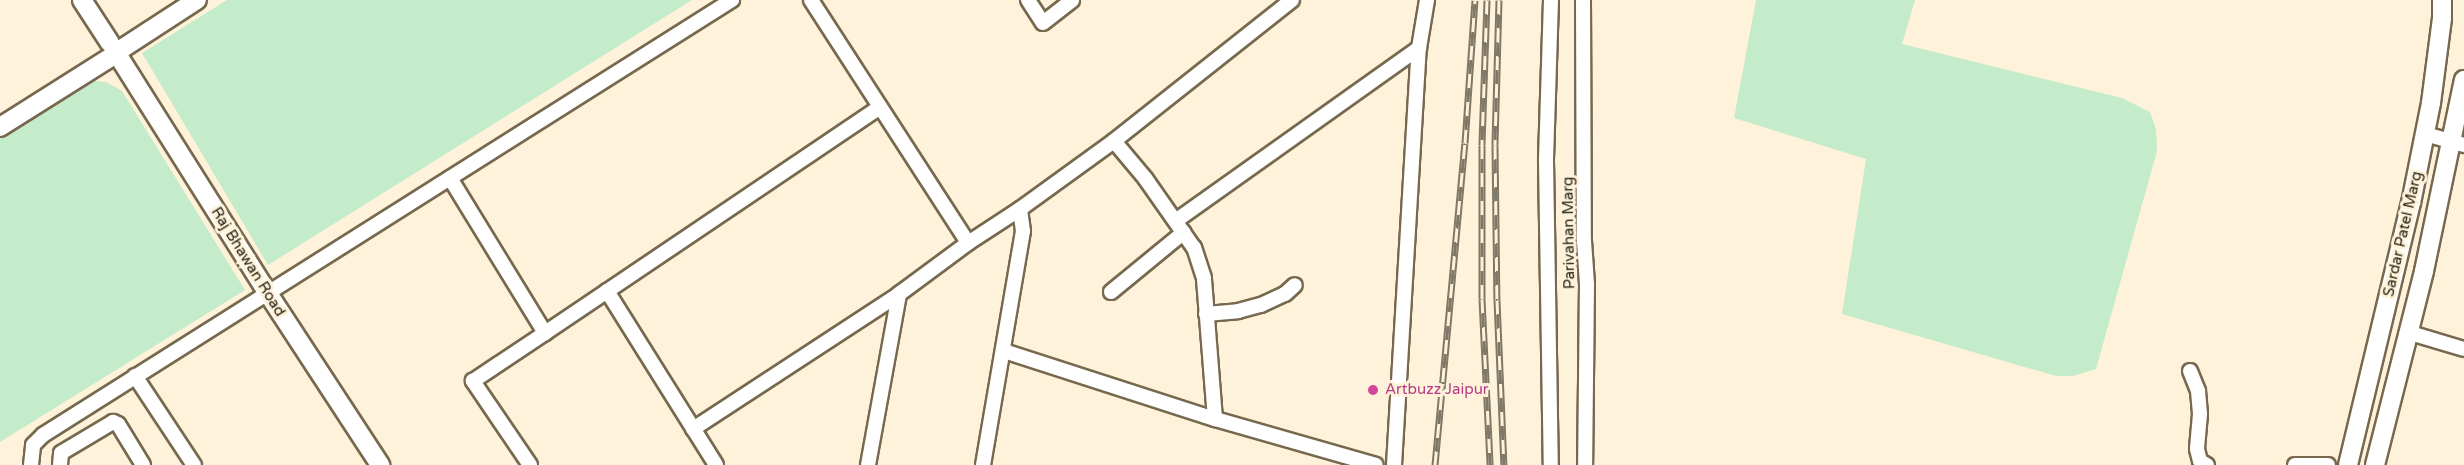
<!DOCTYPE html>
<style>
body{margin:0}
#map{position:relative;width:2464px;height:465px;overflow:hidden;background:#fef3da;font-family:"Varela Round",sans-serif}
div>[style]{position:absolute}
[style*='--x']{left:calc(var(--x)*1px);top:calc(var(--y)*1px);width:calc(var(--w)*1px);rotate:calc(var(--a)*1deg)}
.green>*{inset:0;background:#c4ebca}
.roads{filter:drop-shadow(2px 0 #76694e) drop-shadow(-2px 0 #76694e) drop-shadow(0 2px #76694e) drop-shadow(0 -2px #76694e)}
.street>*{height:14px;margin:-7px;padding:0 7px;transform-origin:7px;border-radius:7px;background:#fff}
.secondary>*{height:18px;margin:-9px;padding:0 9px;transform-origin:9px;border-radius:9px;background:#fff}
.rail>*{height:7px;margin-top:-3.5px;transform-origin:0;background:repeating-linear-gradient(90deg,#fef3da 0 14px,#807867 0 28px);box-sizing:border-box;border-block:2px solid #807867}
.dots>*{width:16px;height:16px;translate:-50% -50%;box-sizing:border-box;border:3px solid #fef3da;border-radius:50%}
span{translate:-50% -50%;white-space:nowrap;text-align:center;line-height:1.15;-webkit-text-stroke:6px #fef3da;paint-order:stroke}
.street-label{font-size:15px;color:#272216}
.hotel-label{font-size:15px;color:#b23c85}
.left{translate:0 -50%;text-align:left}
</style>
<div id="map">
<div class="green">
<i style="clip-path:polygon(227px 0,692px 0,268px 265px,142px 53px)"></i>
<i style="clip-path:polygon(1756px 0,1915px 0,1902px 44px,2122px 98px,2150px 112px,2156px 129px,2157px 151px,2096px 369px,2073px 376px,2056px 376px,1842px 314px,1866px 159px,1734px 118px)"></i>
<i style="clip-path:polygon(95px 81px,106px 82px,122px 91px,245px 290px,0 442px,0 137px,76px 87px)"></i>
</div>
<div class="roads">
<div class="street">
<i style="--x:811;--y:0;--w:289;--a:57.1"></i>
<i style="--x:1028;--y:0;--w:27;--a:57"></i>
<i style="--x:1043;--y:23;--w:37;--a:-38"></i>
<i style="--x:1551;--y:0;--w:161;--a:91.8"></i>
<i style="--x:1546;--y:161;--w:304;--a:89.1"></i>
<i style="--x:1583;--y:0;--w:241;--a:89.8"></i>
<i style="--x:1584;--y:241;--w:43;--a:86"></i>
<i style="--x:1587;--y:284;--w:181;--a:90.6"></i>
<i style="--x:2425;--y:134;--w:41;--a:15.8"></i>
<i style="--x:450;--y:178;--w:182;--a:58.5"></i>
<i style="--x:545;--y:333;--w:404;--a:-34"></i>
<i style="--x:1177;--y:220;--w:297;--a:-35.4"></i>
<i style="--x:607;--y:291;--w:205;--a:57.9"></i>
<i style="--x:1111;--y:292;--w:94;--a:-39.4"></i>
<i style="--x:1206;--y:314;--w:32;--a:-5"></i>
<i style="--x:1238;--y:311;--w:24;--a:-15"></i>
<i style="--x:1261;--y:305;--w:26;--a:-25"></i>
<i style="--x:1285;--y:294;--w:13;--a:-42"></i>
<i style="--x:2407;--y:332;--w:59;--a:16.6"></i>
<i style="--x:1004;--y:351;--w:222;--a:17.9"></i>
<i style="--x:1215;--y:419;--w:141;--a:-94.5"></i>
<i style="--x:1204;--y:278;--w:32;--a:-108"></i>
<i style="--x:1194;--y:248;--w:85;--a:-125"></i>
<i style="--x:1145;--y:178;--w:48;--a:-130"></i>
<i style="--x:2190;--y:371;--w:22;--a:68"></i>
<i style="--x:2198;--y:391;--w:23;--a:85"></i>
<i style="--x:2200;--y:414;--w:35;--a:95"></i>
<i style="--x:2197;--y:449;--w:12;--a:76"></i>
<i style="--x:2200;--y:461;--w:8;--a:30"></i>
<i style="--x:135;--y:376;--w:107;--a:56.5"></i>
<i style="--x:1215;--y:419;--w:167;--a:15.9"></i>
<i style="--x:693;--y:429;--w:246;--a:-33.2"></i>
<i style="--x:899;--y:294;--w:86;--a:-36.5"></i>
<i style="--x:968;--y:243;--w:62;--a:-33.2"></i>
<i style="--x:1020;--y:209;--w:116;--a:-35.9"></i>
<i style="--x:1114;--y:141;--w:227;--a:-38.4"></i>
<i style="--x:31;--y:465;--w:20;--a:-84"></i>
<i style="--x:33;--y:445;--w:14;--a:-45"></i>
<i style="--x:43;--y:435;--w:815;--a:-32.27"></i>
<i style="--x:60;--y:465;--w:12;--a:-85"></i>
<i style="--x:61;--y:453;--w:61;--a:-30.8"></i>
<i style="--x:113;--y:422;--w:5;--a:22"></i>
<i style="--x:118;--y:424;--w:48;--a:58.6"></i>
<i style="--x:530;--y:465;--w:102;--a:-124.2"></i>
<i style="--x:473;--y:381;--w:87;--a:-33.7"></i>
<i style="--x:868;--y:465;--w:174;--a:-79.7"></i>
<i style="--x:983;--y:465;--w:237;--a:-80.3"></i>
<i style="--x:1023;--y:231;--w:22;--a:-98"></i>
<i style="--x:1394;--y:465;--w:418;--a:-86.6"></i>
<i style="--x:1419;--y:48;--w:49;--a:-80.5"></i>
<i style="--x:2295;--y:465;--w:33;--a:0"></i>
</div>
<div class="secondary">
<i style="--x:82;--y:0;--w:51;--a:56.9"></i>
<i style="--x:123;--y:48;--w:88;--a:-33"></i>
<i style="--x:119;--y:57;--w:278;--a:57.8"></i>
<i style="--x:267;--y:292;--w:207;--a:56.8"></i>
<i style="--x:0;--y:127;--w:131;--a:-32.2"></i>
<i style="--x:2348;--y:465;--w:269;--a:-76.5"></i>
<i style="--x:2411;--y:203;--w:102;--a:-78.7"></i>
<i style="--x:2431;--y:103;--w:86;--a:-82.6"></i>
<i style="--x:2442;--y:18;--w:18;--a:-90"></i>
<i style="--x:2375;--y:465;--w:200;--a:-75.8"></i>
<i style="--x:2424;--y:271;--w:195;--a:-78.2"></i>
</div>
</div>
<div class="rail">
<i style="--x:1487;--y:0;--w:145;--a:92"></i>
<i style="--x:1482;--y:145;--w:154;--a:90"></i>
<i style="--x:1482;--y:299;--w:166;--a:87.2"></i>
<i style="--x:1499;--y:0;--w:145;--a:91.6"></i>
<i style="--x:1495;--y:145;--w:155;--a:89.3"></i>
<i style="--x:1497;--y:300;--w:165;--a:87.6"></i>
<i style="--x:1435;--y:465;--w:323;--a:-84.7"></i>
<i style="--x:1465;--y:143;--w:143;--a:-86"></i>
</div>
<div class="dots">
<i style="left:1373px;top:390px;background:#d1479c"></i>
</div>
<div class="street-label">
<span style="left:1569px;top:233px;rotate:-91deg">Parivahan Marg</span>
<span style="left:2403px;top:234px;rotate:-77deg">Sardar Patel Marg</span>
<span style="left:248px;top:262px;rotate:58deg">Raj Bhawan Road</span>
</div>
<div class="hotel-label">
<span class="left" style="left:1385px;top:390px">Artbuzz Jaipur</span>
</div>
</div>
